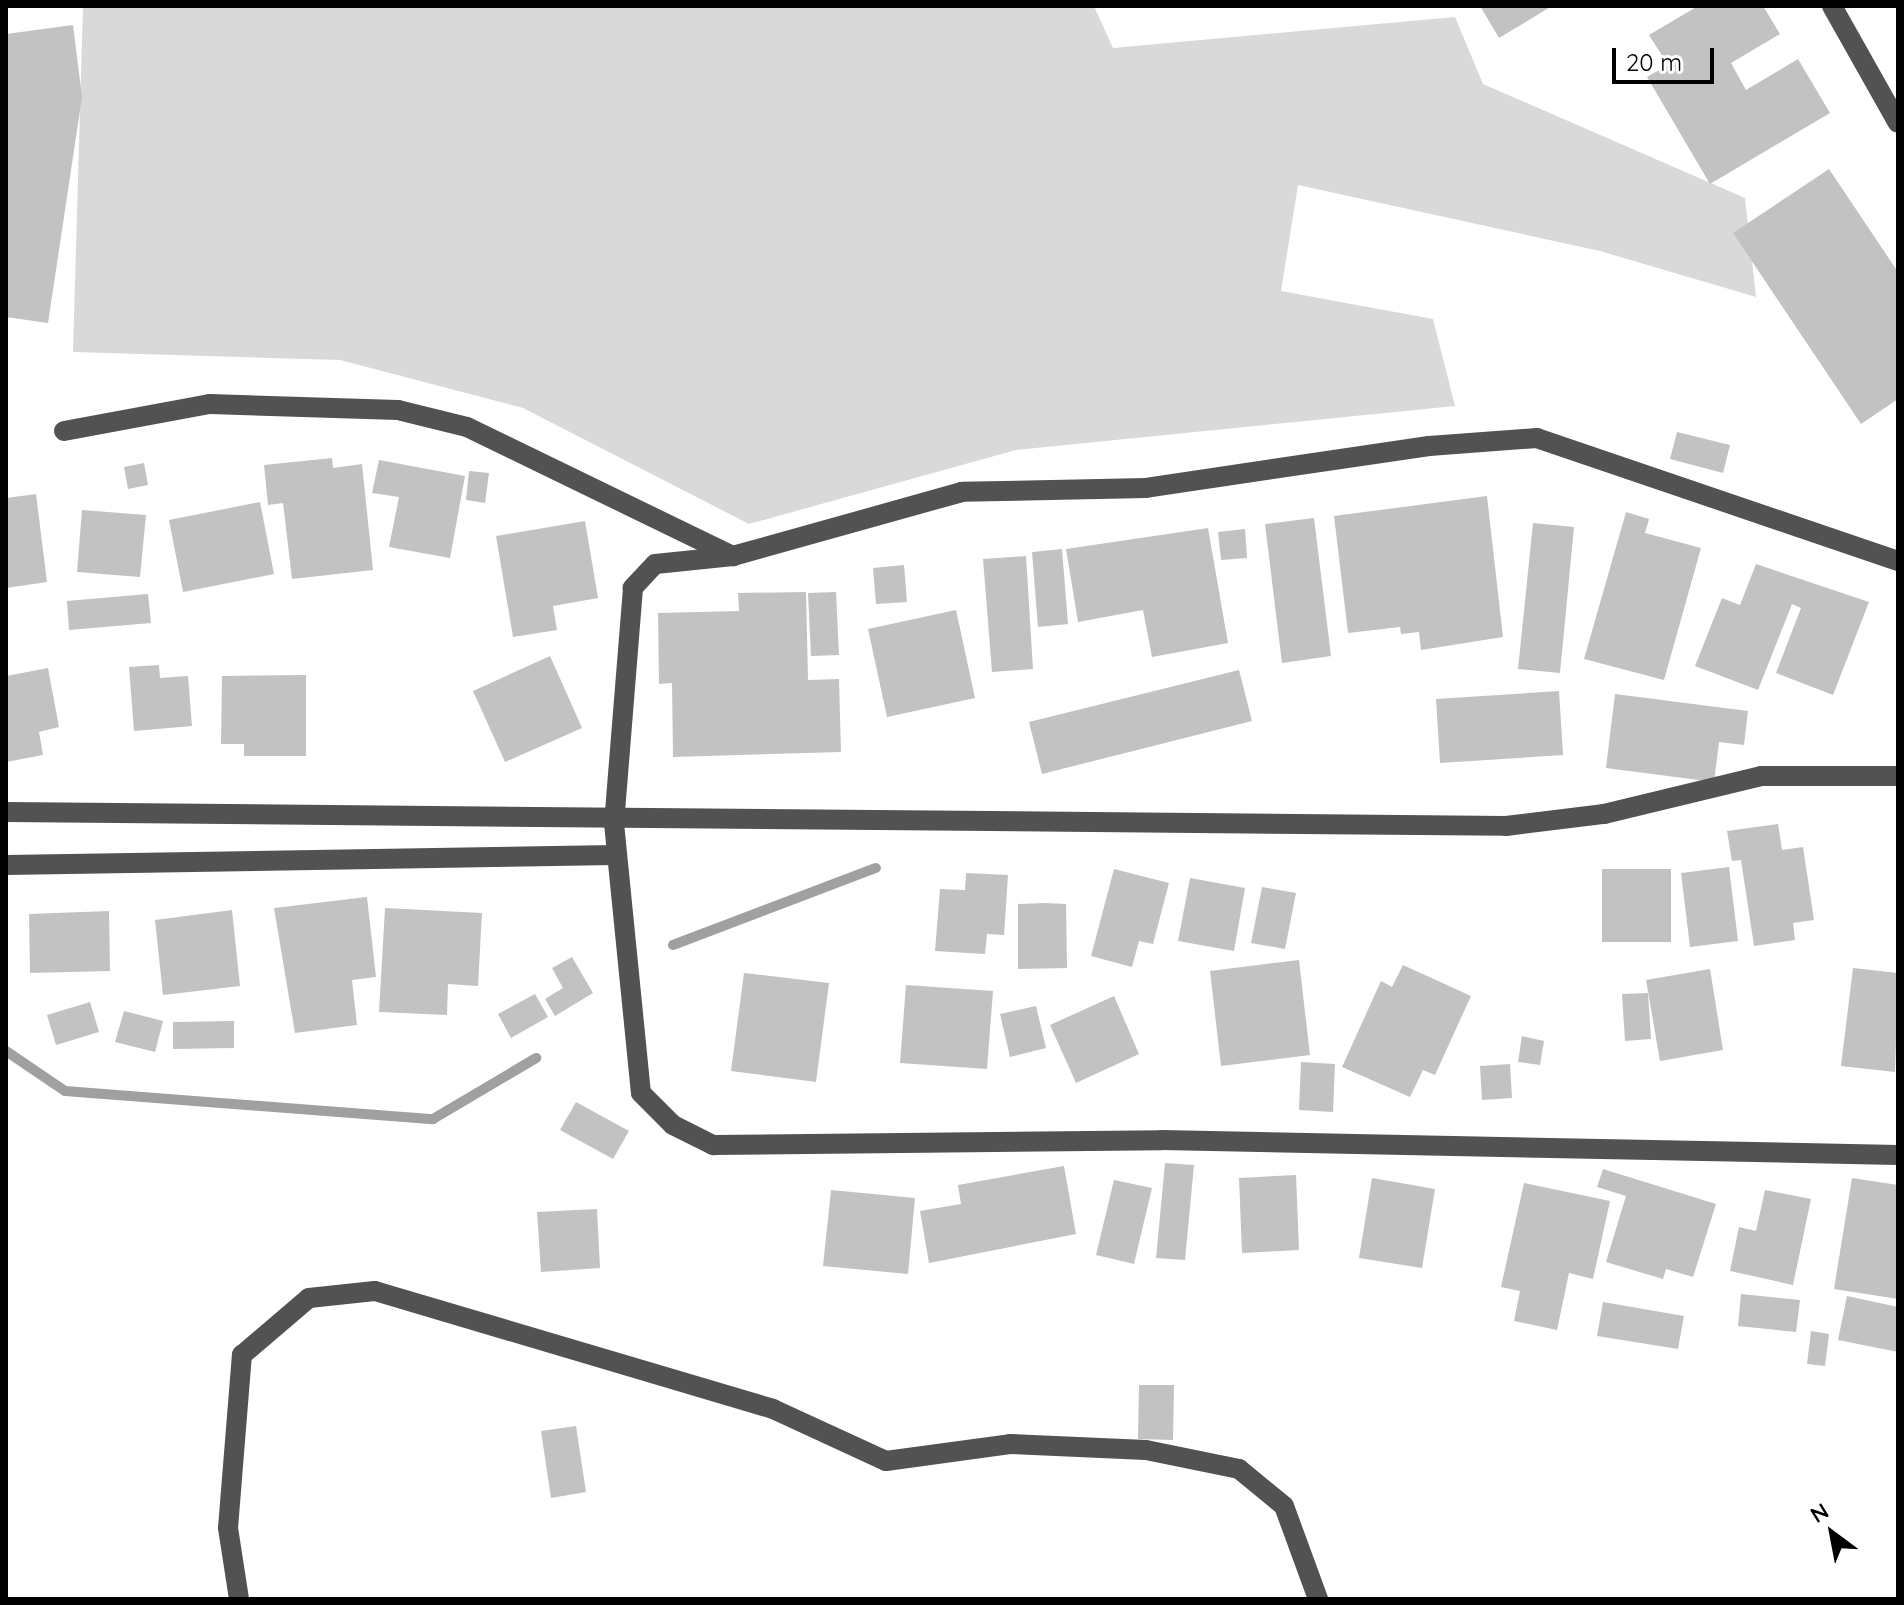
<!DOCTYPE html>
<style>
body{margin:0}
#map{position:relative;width:1904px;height:1605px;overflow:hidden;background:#fff;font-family:Quicksand,sans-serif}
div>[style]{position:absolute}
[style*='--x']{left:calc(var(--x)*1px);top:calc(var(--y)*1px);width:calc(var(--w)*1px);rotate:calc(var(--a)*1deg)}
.green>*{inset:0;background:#d9d9d9}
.stream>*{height:10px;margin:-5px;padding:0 5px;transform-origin:5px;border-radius:5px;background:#a0a0a0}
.building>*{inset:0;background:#c2c2c2}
.minor>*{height:20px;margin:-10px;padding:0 10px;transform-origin:10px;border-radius:10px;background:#525252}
span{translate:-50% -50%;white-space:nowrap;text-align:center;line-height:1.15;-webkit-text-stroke:8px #fff;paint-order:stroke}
.frame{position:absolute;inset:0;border:8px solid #000;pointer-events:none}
.north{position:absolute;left:1792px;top:1493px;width:80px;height:80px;-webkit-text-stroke:6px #fff;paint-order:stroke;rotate:328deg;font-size:22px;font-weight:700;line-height:32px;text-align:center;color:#000}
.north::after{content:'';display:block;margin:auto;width:28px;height:36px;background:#000;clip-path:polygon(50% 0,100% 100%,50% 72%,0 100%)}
.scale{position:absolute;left:1612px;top:48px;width:102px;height:36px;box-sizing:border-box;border:4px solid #000;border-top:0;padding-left:10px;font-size:24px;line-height:28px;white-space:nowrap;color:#000;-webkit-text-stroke:6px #fff;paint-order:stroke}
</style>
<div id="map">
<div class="green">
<i style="clip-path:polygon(83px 6px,1094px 6px,1113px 48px,1455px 17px,1483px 84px,1745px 198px,1756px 297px,1600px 251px,1298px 185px,1281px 291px,1433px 319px,1455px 406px,1016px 450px,749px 524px,523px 408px,340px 360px,73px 352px)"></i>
</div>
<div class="stream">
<i style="--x:673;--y:945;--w:217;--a:-20.8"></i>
<i style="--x:6;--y:1051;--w:71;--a:34.1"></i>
<i style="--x:65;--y:1091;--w:369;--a:4.4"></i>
<i style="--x:433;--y:1119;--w:120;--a:-30.6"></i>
</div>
<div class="building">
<i style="clip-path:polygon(1480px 6px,1552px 6px,1499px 38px)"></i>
<i style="clip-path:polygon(1698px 6px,1763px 6px,1780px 34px,1731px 63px,1746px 90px,1798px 59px,1830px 113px,1710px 184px,1647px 77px,1668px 65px,1649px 35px)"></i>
<i style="clip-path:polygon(73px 25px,82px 97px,48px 323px,6px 317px,6px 34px)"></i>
<i style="clip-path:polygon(1829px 169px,1898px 272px,1898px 399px,1861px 424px,1733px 233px)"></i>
<i style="clip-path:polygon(1677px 432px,1730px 445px,1723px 473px,1670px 459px)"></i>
<i style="clip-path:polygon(332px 458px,333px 468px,362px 464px,373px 570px,292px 579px,283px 503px,268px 505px,264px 465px)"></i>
<i style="clip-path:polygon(379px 460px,465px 476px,450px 558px,389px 547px,399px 497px,372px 493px)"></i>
<i style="clip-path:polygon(144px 463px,148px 485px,128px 489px,124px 467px)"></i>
<i style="clip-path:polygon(469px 471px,489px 473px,485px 503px,466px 500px)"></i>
<i style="clip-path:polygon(36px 494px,47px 582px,6px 588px,6px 498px)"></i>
<i style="clip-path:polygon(1487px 496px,1503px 637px,1421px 650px,1419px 632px,1401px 634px,1400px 627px,1348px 633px,1334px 516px)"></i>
<i style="clip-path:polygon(260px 502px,274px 574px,183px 592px,169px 520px)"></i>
<i style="clip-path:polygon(82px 510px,146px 515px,140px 577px,77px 572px)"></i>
<i style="clip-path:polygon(1626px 512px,1649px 519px,1645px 533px,1701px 548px,1664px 680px,1584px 659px)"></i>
<i style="clip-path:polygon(1314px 518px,1331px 656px,1282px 663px,1265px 524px)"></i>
<i style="clip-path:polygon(585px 521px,598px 598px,553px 606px,557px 630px,513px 637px,496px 536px)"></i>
<i style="clip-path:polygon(1533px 523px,1574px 527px,1560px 673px,1518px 669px)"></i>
<i style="clip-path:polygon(1208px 528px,1228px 643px,1152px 657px,1143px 610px,1078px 622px,1066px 549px)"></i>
<i style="clip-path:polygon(1245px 529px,1247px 558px,1221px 560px,1218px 532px)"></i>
<i style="clip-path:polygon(1062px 549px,1068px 624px,1038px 627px,1032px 552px)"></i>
<i style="clip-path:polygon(1026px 556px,1033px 669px,992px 672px,983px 559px)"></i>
<i style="clip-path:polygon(1756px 564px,1869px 602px,1833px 695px,1776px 673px,1801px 608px,1792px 604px,1758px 690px,1695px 666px,1722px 598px,1740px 605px)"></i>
<i style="clip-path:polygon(904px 565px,907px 602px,876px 604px,873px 568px)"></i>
<i style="clip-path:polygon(806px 592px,808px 680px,839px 679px,841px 752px,673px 757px,672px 683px,659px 684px,658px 613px,739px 611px,738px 593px)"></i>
<i style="clip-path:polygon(836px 592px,839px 655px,811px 656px,808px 593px)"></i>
<i style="clip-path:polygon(148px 594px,151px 623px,69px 630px,67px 601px)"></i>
<i style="clip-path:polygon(956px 610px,975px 698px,887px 717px,868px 629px)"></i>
<i style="clip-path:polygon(550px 656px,582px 728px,505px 762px,473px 691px)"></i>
<i style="clip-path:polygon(159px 665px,160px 678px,188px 676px,192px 726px,134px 731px,129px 667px)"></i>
<i style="clip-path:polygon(48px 668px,59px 727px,39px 732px,43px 755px,6px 762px,6px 676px)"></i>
<i style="clip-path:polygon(1239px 670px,1252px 721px,1042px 774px,1029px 722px)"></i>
<i style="clip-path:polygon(306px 675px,306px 756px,244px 756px,244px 744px,221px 744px,222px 676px)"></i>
<i style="clip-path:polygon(1559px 691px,1563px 755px,1440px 763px,1436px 699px)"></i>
<i style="clip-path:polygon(1615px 694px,1748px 711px,1744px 745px,1719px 742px,1714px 782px,1606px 768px)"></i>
<i style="clip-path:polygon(1778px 824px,1782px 850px,1803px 847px,1814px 920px,1793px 923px,1795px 940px,1754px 946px,1741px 860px,1732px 861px,1727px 831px)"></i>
<i style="clip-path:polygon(1729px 867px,1738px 941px,1690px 947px,1681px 873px)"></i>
<i style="clip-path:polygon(1114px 869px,1169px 883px,1153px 944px,1139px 941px,1132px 967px,1091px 956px)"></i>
<i style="clip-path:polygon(1602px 869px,1671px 869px,1671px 942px,1602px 942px)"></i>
<i style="clip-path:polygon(966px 873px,1008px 875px,1004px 935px,987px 934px,985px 954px,935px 951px,940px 889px,965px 890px)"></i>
<i style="clip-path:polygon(1190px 878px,1245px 888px,1234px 951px,1178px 941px)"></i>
<i style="clip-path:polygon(1262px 887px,1296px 893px,1285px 949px,1251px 943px)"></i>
<i style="clip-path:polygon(367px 897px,376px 977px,352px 980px,357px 1025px,295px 1033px,274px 908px)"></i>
<i style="clip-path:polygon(1045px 903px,1066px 904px,1067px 968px,1018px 969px,1018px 904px)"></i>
<i style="clip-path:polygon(385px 908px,482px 913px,478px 986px,448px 984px,447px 1015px,379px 1012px)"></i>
<i style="clip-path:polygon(232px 910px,240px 986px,163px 995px,155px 920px)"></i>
<i style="clip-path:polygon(109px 911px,110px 971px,30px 973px,29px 914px)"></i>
<i style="clip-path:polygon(572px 957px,593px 993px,555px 1016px,545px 999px,563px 988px,552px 968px)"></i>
<i style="clip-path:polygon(1299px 960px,1310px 1055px,1221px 1066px,1210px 971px)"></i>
<i style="clip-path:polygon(1403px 965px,1471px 996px,1435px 1075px,1423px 1070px,1410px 1097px,1342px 1067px,1381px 981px,1392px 987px)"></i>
<i style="clip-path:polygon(1853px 968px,1898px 973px,1895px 1072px,1841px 1066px)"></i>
<i style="clip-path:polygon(1710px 969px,1723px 1050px,1660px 1061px,1646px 980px)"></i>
<i style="clip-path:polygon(744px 973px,829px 983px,816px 1082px,731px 1071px)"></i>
<i style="clip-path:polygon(906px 985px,993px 991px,987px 1069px,900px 1063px)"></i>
<i style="clip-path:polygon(1648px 993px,1651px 1039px,1625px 1041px,1622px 994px)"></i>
<i style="clip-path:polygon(535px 994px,548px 1017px,511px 1038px,498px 1014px)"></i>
<i style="clip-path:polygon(1114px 996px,1139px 1054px,1076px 1083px,1050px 1025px)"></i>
<i style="clip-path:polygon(90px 1002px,99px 1032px,56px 1045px,47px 1015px)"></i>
<i style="clip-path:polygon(1036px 1006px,1046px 1048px,1010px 1057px,1000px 1014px)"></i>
<i style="clip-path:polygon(124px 1011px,163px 1021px,155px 1052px,115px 1042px)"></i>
<i style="clip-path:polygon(234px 1021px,234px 1048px,173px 1049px,173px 1022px)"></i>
<i style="clip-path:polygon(1522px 1036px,1544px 1041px,1540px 1065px,1518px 1062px)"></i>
<i style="clip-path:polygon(1301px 1062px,1335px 1064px,1333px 1112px,1299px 1110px)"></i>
<i style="clip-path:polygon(1510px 1064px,1512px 1098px,1482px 1100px,1480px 1066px)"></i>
<i style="clip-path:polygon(576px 1102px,629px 1131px,613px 1159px,560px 1130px)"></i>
<i style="clip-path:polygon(1165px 1163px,1194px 1165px,1185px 1260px,1156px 1258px)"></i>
<i style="clip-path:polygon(1064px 1166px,1076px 1234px,929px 1263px,920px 1211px,961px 1204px,958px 1185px)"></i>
<i style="clip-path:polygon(1603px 1169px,1716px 1204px,1693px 1277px,1666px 1269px,1663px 1279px,1606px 1262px,1626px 1196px,1597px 1187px)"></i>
<i style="clip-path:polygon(1296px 1175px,1299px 1250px,1242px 1253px,1239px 1178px)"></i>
<i style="clip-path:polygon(1372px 1178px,1435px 1189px,1422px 1268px,1359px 1258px)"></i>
<i style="clip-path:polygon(1852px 1178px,1898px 1185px,1898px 1299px,1834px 1289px)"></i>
<i style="clip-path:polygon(1114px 1180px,1152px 1188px,1134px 1264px,1096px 1255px)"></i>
<i style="clip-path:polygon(1524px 1183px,1610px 1201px,1593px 1279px,1569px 1273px,1557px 1330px,1514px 1321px,1520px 1291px,1501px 1287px)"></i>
<i style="clip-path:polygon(831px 1190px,915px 1198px,908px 1274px,823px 1266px)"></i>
<i style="clip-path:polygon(1765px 1190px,1811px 1199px,1793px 1285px,1730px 1271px,1739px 1227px,1756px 1231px)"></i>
<i style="clip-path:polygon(597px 1209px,600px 1268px,541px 1272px,537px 1212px)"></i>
<i style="clip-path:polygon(1741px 1294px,1800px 1300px,1796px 1332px,1738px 1326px)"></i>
<i style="clip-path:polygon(1847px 1296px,1898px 1307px,1898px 1352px,1838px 1340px)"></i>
<i style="clip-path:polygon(1603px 1302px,1684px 1316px,1678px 1349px,1597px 1336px)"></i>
<i style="clip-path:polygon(1811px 1331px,1829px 1334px,1825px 1366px,1807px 1364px)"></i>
<i style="clip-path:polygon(1139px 1385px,1174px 1385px,1173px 1440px,1138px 1439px)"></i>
<i style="clip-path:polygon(576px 1426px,586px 1492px,551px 1498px,541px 1431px)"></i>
</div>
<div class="minor">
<i style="--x:1832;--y:6;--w:134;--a:60.6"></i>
<i style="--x:64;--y:431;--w:148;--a:-10.5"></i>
<i style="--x:210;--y:404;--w:188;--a:1.8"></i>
<i style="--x:398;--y:410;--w:71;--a:13.8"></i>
<i style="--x:467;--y:427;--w:296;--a:25.9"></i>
<i style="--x:1898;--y:561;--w:381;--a:-161.2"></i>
<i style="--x:1537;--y:438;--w:108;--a:175.8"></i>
<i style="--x:1429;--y:446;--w:286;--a:171.6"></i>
<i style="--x:1146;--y:488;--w:184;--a:178.8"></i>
<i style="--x:962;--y:492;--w:238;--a:164.4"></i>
<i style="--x:733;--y:556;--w:78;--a:174.1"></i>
<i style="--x:655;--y:564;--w:33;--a:133"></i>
<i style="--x:633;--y:588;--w:236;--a:94.6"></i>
<i style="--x:614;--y:823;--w:271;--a:84.3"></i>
<i style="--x:641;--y:1093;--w:45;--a:45"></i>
<i style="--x:673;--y:1125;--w:45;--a:26.6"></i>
<i style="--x:713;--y:1145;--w:449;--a:-0.6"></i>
<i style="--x:1162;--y:1140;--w:736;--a:1.17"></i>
<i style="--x:6;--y:812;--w:1500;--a:0.53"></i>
<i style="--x:1506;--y:826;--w:99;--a:-7"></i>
<i style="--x:1604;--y:814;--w:162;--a:-13.6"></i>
<i style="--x:1761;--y:776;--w:137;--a:0"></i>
<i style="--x:6;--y:865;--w:609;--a:-0.94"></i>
<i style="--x:239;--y:1599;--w:72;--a:-98.8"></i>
<i style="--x:228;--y:1528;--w:174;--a:-85.4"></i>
<i style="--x:242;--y:1355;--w:88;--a:-40.4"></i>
<i style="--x:309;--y:1298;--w:66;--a:-6.1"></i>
<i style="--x:375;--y:1291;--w:415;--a:16.5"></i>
<i style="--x:773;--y:1409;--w:124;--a:24.7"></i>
<i style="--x:886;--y:1461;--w:125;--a:-7.8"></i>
<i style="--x:1010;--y:1444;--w:136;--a:2.5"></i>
<i style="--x:1146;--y:1450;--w:95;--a:11.5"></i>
<i style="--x:1239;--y:1469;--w:58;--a:39.4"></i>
<i style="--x:1284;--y:1506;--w:99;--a:69.9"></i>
</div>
<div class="frame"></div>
<div class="north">N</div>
<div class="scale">20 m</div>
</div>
